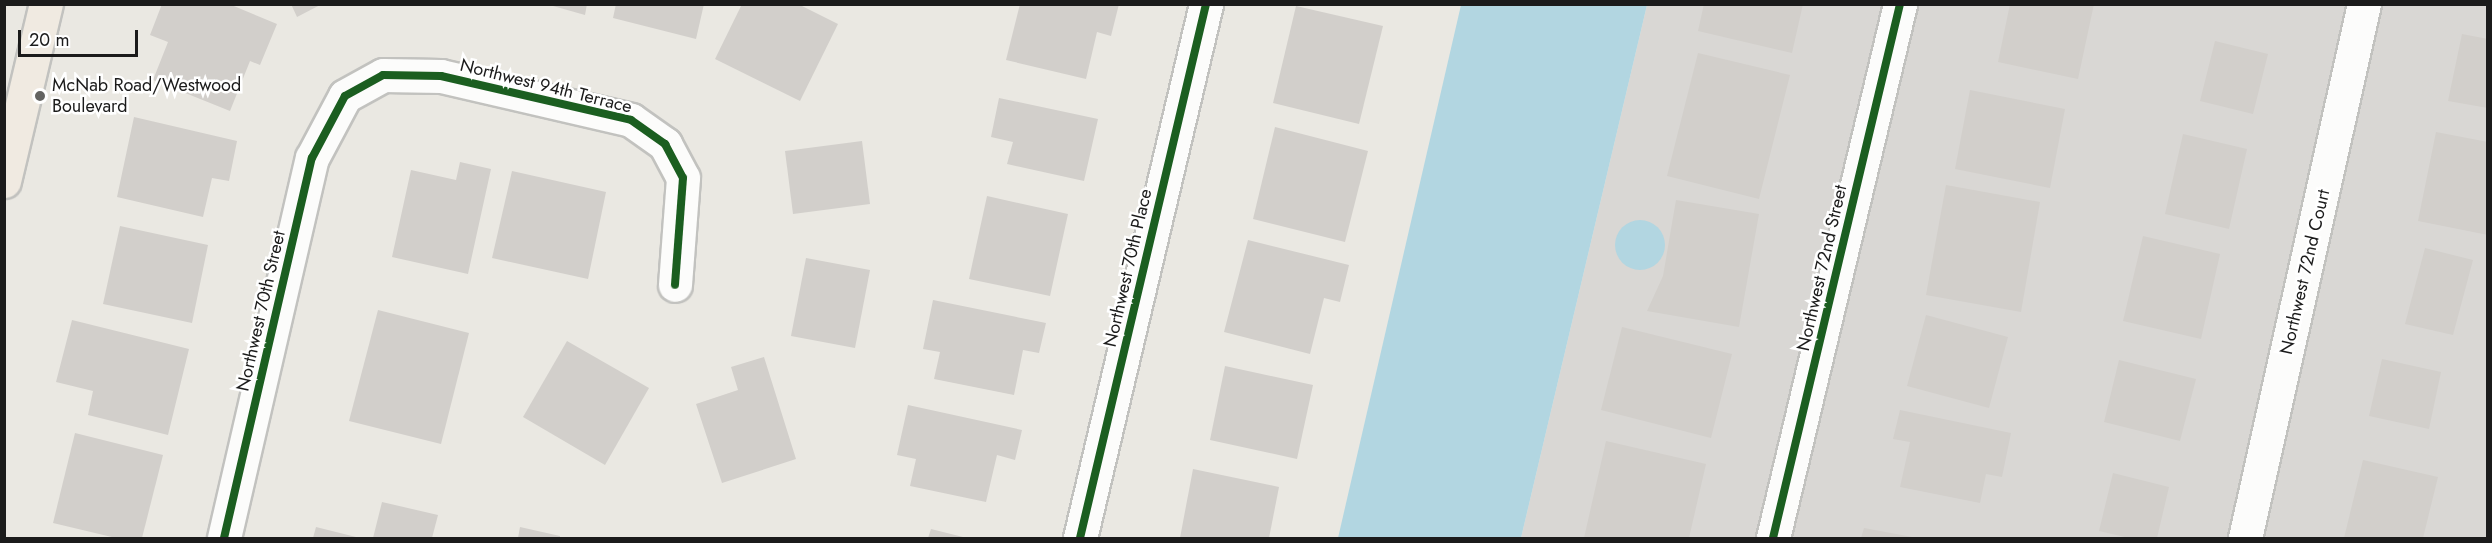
<!DOCTYPE html>
<style>
body{margin:0}
#map{position:relative;width:2492px;height:543px;overflow:hidden;background:#eae8e2;font-family:Jost,sans-serif}
div>[style]{position:absolute}
[style*='--x']{left:calc(var(--x)*1px);top:calc(var(--y)*1px);width:calc(var(--w)*1px);rotate:calc(var(--a)*1deg)}
.residential>*{inset:0;background:#d9d7d4}
.water>*{inset:0;background:#b2d6e1}
.round{border-radius:50%}
.building>*{inset:0;background:#d2cfcb}
.roads{filter:drop-shadow(2px 0 #c2c2bf) drop-shadow(-2px 0 #c2c2bf) drop-shadow(0 2px #c2c2bf) drop-shadow(0 -2px #c2c2bf)}
.minor>*{height:33px;margin:-16.5px;padding:0 16.5px;transform-origin:16.5px;border-radius:16.5px;background:#fcfcfb}
.major>*{height:33px;margin:-16.5px;padding:0 16.5px;transform-origin:16.5px;border-radius:16.5px;background:#f0eae1}
.cycleway>*{height:8px;margin:-4px;padding:0 4px;transform-origin:4px;border-radius:4px;background:#1b5e20}
.dots>*{width:16px;height:16px;translate:-50% -50%;box-sizing:border-box;border:3px solid #fff;border-radius:50%}
span{translate:-50% -50%;white-space:nowrap;text-align:center;line-height:1.15;-webkit-text-stroke:5px #fff;paint-order:stroke}
.poi-label{font-size:18px;color:#1b1b1b}
.left{translate:0 -50%;text-align:left}
.street-label{font-size:18px;color:#1b1b1b}
.frame{position:absolute;inset:0;border:6px solid #1b1b1b;pointer-events:none}
.scale{position:absolute;left:18px;top:30px;width:120px;height:27px;box-sizing:border-box;border:3px solid #1b1b1b;border-top:0;padding-left:8px;font-size:18px;line-height:21px;white-space:nowrap;color:#1b1b1b;-webkit-text-stroke:4px #fff;paint-order:stroke}
</style>
<div id="map">
<div class="residential">
<i style="clip-path:polygon(1647px 5px,2487px 5px,2487px 538px,1521px 538px)"></i>
</div>
<div class="water">
<i style="clip-path:polygon(1461px 5px,1647px 5px,1521px 538px,1338px 538px)"></i>
<i class="round" style="left:1615px;top:220px;width:50px;height:50px"></i>
</div>
<div class="building">
<i style="clip-path:polygon(162px 4px,229px 4px,277px 24px,260px 65px,250px 61px,230px 111px,153px 80px,168px 42px,150px 35px)"></i>
<i style="clip-path:polygon(291px 4px,322px 4px,297px 17px)"></i>
<i style="clip-path:polygon(546px 4px,587px 4px,585px 15px)"></i>
<i style="clip-path:polygon(616px 4px,704px 4px,696px 39px,613px 18px)"></i>
<i style="clip-path:polygon(742px 4px,798px 4px,838px 24px,800px 101px,715px 59px)"></i>
<i style="clip-path:polygon(1020px 4px,1119px 4px,1111px 36px,1097px 32px,1086px 79px,1006px 60px)"></i>
<i style="clip-path:polygon(1704px 4px,1803px 4px,1792px 53px,1698px 31px)"></i>
<i style="clip-path:polygon(2010px 4px,2094px 4px,2078px 79px,1998px 62px)"></i>
<i style="clip-path:polygon(1296px 6px,1383px 26px,1359px 124px,1273px 103px)"></i>
<i style="clip-path:polygon(2462px 34px,2488px 39px,2488px 108px,2448px 101px)"></i>
<i style="clip-path:polygon(2215px 41px,2268px 54px,2253px 114px,2200px 101px)"></i>
<i style="clip-path:polygon(1698px 53px,1790px 75px,1759px 199px,1667px 176px)"></i>
<i style="clip-path:polygon(1970px 90px,2065px 109px,2050px 188px,1955px 169px)"></i>
<i style="clip-path:polygon(999px 98px,1098px 119px,1084px 181px,1007px 164px,1013px 142px,991px 137px)"></i>
<i style="clip-path:polygon(134px 117px,237px 141px,229px 181px,212px 178px,203px 217px,117px 197px)"></i>
<i style="clip-path:polygon(1275px 127px,1368px 151px,1345px 242px,1253px 219px)"></i>
<i style="clip-path:polygon(2436px 132px,2488px 142px,2488px 235px,2418px 221px)"></i>
<i style="clip-path:polygon(2183px 134px,2247px 149px,2229px 229px,2165px 214px)"></i>
<i style="clip-path:polygon(862px 141px,870px 204px,793px 214px,785px 151px)"></i>
<i style="clip-path:polygon(460px 162px,491px 169px,468px 274px,392px 257px,411px 170px,456px 180px)"></i>
<i style="clip-path:polygon(512px 171px,606px 192px,588px 279px,492px 258px)"></i>
<i style="clip-path:polygon(1946px 185px,2040px 202px,2021px 312px,1926px 295px)"></i>
<i style="clip-path:polygon(987px 196px,1068px 214px,1050px 296px,969px 279px)"></i>
<i style="clip-path:polygon(1676px 200px,1759px 214px,1739px 327px,1647px 311px,1663px 276px)"></i>
<i style="clip-path:polygon(120px 226px,208px 245px,192px 323px,103px 304px)"></i>
<i style="clip-path:polygon(2143px 236px,2220px 254px,2201px 339px,2123px 321px)"></i>
<i style="clip-path:polygon(1248px 240px,1349px 265px,1340px 302px,1324px 298px,1310px 354px,1224px 332px)"></i>
<i style="clip-path:polygon(2425px 248px,2473px 260px,2453px 335px,2405px 324px)"></i>
<i style="clip-path:polygon(806px 258px,870px 270px,855px 348px,791px 336px)"></i>
<i style="clip-path:polygon(933px 300px,1046px 323px,1039px 353px,1023px 350px,1014px 395px,934px 379px,940px 352px,923px 349px)"></i>
<i style="clip-path:polygon(378px 310px,469px 333px,441px 444px,349px 421px)"></i>
<i style="clip-path:polygon(1926px 315px,2008px 337px,1989px 408px,1907px 386px)"></i>
<i style="clip-path:polygon(72px 320px,189px 349px,168px 435px,88px 415px,93px 391px,56px 382px)"></i>
<i style="clip-path:polygon(1622px 327px,1732px 354px,1711px 438px,1601px 410px)"></i>
<i style="clip-path:polygon(567px 341px,649px 388px,605px 465px,523px 417px)"></i>
<i style="clip-path:polygon(764px 357px,796px 459px,722px 483px,696px 404px,738px 390px,731px 367px)"></i>
<i style="clip-path:polygon(2382px 359px,2441px 372px,2429px 429px,2369px 416px)"></i>
<i style="clip-path:polygon(2119px 360px,2196px 379px,2180px 441px,2104px 422px)"></i>
<i style="clip-path:polygon(1225px 366px,1313px 385px,1297px 459px,1210px 440px)"></i>
<i style="clip-path:polygon(908px 405px,1022px 430px,1015px 460px,997px 455px,986px 502px,910px 486px,916px 459px,897px 455px)"></i>
<i style="clip-path:polygon(1900px 410px,2011px 433px,2002px 477px,1986px 474px,1980px 503px,1900px 487px,1910px 442px,1893px 439px)"></i>
<i style="clip-path:polygon(75px 433px,163px 455px,142px 538px,116px 538px,53px 523px)"></i>
<i style="clip-path:polygon(1606px 441px,1706px 464px,1689px 538px,1584px 538px)"></i>
<i style="clip-path:polygon(2363px 460px,2438px 477px,2423px 538px,2344px 538px)"></i>
<i style="clip-path:polygon(1193px 469px,1279px 487px,1269px 538px,1180px 538px)"></i>
<i style="clip-path:polygon(2113px 473px,2169px 487px,2157px 538px,2129px 538px,2099px 531px)"></i>
<i style="clip-path:polygon(382px 502px,438px 515px,432px 538px,373px 538px)"></i>
<i style="clip-path:polygon(316px 527px,360px 538px,313px 538px)"></i>
<i style="clip-path:polygon(520px 527px,560px 536px,560px 538px,518px 538px)"></i>
<i style="clip-path:polygon(1864px 528px,1912px 537px,1912px 538px,1861px 538px)"></i>
<i style="clip-path:polygon(931px 529px,967px 538px,928px 538px)"></i>
</div>
<div class="roads">
<div class="minor">
<i style="--x:224;--y:538;--w:390;--a:-77"></i>
<i style="--x:312;--y:158;--w:70;--a:-62"></i>
<i style="--x:345;--y:96;--w:43;--a:-28.9"></i>
<i style="--x:383;--y:75;--w:58;--a:1"></i>
<i style="--x:441;--y:76;--w:195;--a:13"></i>
<i style="--x:631;--y:120;--w:42;--a:35.2"></i>
<i style="--x:665;--y:144;--w:38;--a:62"></i>
<i style="--x:683;--y:178;--w:107;--a:94.3"></i>
<i style="--x:1080;--y:538;--w:549;--a:-76.72"></i>
<i style="--x:1773;--y:538;--w:549;--a:-76.62"></i>
<i style="--x:2245;--y:538;--w:547;--a:-77.44"></i>
</div>
<div class="major">
<i style="--x:4;--y:181;--w:182;--a:-76.7"></i>
</div>
</div>
<div class="cycleway">
<i style="--x:224;--y:538;--w:390;--a:-77"></i>
<i style="--x:312;--y:158;--w:70;--a:-62"></i>
<i style="--x:345;--y:96;--w:43;--a:-28.9"></i>
<i style="--x:383;--y:75;--w:58;--a:1"></i>
<i style="--x:441;--y:76;--w:195;--a:13"></i>
<i style="--x:631;--y:120;--w:42;--a:35.2"></i>
<i style="--x:665;--y:144;--w:38;--a:62"></i>
<i style="--x:683;--y:178;--w:107;--a:94.3"></i>
<i style="--x:1080;--y:538;--w:549;--a:-76.72"></i>
<i style="--x:1773;--y:538;--w:549;--a:-76.62"></i>
</div>
<div class="dots">
<i style="left:40px;top:96px;background:#636361"></i>
</div>
<div class="poi-label">
<span class="left" style="left:52px;top:96px">McNab Road/Westwood<br>Boulevard</span>
</div>
<div class="street-label">
<span style="left:546px;top:86px;rotate:14deg">Northwest 94th Terrace</span>
<span style="left:1128px;top:268px;rotate:-77deg">Northwest 70th Place</span>
<span style="left:1822px;top:268px;rotate:-77deg">Northwest 72nd Street</span>
<span style="left:2305px;top:272px;rotate:-77deg">Northwest 72nd Court</span>
<span style="left:261px;top:311px;rotate:-77deg">Northwest 70th Street</span>
</div>
<div class="frame"></div>
<div class="scale">20 m</div>
</div>
